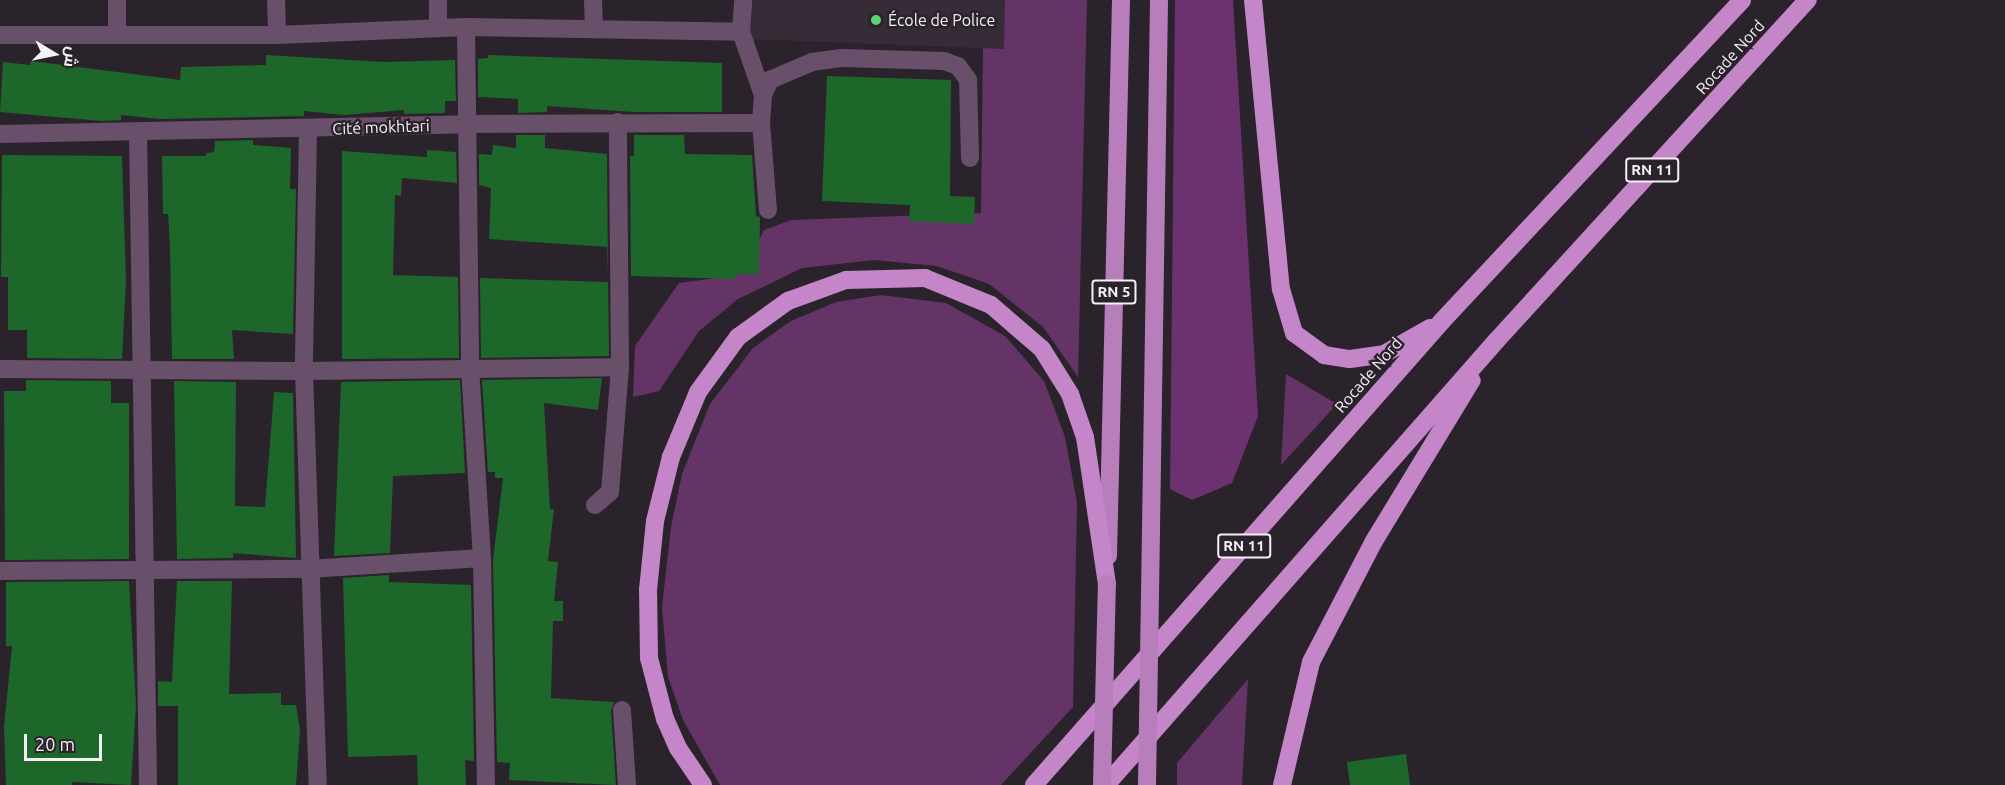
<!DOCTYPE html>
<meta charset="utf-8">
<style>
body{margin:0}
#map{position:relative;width:2005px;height:785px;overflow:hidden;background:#2b232b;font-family:Ubuntu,Cairo,sans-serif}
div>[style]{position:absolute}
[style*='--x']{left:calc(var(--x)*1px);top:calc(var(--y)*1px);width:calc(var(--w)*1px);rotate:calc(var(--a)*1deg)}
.built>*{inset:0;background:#362b37}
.green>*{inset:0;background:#643467}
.forest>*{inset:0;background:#6c3270}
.building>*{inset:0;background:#1e672b}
.minor>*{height:18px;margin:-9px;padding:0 9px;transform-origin:9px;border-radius:9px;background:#69506a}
.trunk>*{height:18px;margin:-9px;padding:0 9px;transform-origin:9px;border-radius:9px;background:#b87ebc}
.motorway>*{height:18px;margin:-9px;padding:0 9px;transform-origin:9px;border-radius:9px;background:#c586c9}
.trunk-bridge>*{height:18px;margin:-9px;padding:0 9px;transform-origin:9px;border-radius:9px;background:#b87ebc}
.dots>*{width:16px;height:16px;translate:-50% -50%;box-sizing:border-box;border:3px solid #2b232b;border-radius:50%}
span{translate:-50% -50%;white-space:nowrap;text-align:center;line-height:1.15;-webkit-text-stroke:5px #2b232b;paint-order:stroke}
.shield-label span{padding:2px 4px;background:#2b232b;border:2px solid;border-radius:4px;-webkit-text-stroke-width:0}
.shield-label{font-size:15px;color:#f5f0f5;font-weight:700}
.poi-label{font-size:16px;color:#f5f0f5}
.left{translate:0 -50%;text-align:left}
.street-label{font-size:16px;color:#f5f0f5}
.north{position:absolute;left:24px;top:24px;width:60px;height:60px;-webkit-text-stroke:4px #2b232b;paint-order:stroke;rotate:100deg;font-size:16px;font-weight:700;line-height:24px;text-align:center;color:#f5f0f5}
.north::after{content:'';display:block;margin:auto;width:21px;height:27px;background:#f5f0f5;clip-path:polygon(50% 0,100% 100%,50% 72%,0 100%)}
.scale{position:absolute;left:24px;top:734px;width:78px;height:27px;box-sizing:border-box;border:3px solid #f5f0f5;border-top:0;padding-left:8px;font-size:18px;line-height:21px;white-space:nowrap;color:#f5f0f5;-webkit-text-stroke:4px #2b232b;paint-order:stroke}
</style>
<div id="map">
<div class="built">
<i style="clip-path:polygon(747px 0,1005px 0,1005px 49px,746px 39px)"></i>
</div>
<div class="green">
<i style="clip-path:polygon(1005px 0,1087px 0,1078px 377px,1043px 327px,989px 284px,937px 266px,874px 260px,802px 268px,738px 299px,699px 331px,659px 391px,633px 397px,635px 346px,679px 283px,731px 276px,752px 254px,764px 230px,791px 220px,981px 213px,983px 48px,1004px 49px)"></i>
<i style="clip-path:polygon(881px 295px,946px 303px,1005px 336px,1044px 381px,1065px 437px,1077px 503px,1073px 707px,1001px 785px,720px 785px,683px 720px,668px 677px,662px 607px,671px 527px,682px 474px,710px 404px,753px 348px,791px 321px,836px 302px)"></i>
<i style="clip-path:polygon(1286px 374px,1337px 404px,1281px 465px)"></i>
<i style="clip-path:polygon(1248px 679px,1242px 785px,1177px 785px,1177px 763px)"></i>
</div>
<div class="forest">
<i style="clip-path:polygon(1175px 0,1233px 0,1258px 416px,1232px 483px,1192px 500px,1170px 489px)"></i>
</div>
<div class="building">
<i style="clip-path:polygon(266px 55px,385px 62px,455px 60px,456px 101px,445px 101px,445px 113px,404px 114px,404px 110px,344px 115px,304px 111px,304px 116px,159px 119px,121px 115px,121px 120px,102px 121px,0 112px,3px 62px,30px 65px,31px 61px,180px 80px,181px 67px,266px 65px)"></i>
<i style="clip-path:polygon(488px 55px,722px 63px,722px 112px,634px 112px,547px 106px,547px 112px,518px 113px,518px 99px,478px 97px,478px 59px,488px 58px)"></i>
<i style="clip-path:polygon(827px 76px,951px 80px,950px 196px,975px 197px,974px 224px,909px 221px,910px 205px,822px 201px)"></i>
<i style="clip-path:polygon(516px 135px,545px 135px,545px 148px,607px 154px,608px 276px,607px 247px,489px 239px,491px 188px,479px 185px,479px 154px,492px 155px,493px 145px,516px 148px)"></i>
<i style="clip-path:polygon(634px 135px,684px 135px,685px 154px,752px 155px,756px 216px,760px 217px,759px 274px,736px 274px,736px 279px,631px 276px,630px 156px,634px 156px)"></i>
<i style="clip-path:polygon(253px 140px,253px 145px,291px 148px,290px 189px,296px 189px,293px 334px,232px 330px,234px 359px,172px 359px,170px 247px,168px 214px,163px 214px,162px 156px,206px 156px,206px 153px,214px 152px,215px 141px)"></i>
<i style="clip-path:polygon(427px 150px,456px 152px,457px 183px,402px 178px,401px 196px,395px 195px,393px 275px,458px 277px,459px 358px,342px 359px,342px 151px,427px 157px)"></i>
<i style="clip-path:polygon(2px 155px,122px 156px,126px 280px,122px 359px,27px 358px,27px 330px,8px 330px,8px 277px,1px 277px)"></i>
<i style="clip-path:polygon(480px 278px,608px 282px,609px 356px,481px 358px)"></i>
<i style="clip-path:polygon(602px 378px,598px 410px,544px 403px,550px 509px,554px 509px,548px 561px,558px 562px,554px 601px,563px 601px,563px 621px,553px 621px,551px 698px,614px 702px,611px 711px,616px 785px,509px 780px,510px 763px,497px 762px,493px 560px,503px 478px,495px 478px,495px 472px,488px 472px,482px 380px)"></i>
<i style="clip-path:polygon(26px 380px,111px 381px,111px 403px,129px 403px,129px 559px,5px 560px,4px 391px,26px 391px)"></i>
<i style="clip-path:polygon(460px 380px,465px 473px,393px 476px,390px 553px,334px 556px,341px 382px)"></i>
<i style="clip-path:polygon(174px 381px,236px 382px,235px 506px,265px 507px,274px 392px,293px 393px,296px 558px,233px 553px,233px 558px,177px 559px)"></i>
<i style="clip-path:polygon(389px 575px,389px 582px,471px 585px,474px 761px,465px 760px,466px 785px,418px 785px,417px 755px,348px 757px,343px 578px)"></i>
<i style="clip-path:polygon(129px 581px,136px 705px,131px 785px,72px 782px,72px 785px,6px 785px,4px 727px,12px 646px,6px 646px,6px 582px)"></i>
<i style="clip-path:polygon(177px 581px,232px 581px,229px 694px,281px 693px,281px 705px,296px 705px,300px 731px,296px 785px,178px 785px,178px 706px,158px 706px,158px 681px,172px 682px)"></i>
<i style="clip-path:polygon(1406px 754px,1410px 785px,1350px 785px,1347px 762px)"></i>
</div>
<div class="minor">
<i style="--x:117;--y:0;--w:34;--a:90"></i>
<i style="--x:276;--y:0;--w:35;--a:88"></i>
<i style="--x:438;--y:0;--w:28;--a:90"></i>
<i style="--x:593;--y:0;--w:29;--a:88"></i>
<i style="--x:466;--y:27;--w:341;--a:89.3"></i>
<i style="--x:470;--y:368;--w:190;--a:86.4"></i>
<i style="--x:482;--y:558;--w:227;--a:89"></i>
<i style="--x:741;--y:32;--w:67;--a:70.8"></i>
<i style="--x:0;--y:35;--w:277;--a:0"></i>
<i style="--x:277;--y:35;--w:189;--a:-2.4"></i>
<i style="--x:466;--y:27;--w:275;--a:1"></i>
<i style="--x:741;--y:32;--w:32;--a:-86"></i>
<i style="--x:308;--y:130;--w:241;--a:91"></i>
<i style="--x:304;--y:371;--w:414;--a:88.1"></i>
<i style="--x:138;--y:132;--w:653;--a:89.12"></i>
<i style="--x:0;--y:134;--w:469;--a:-1.2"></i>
<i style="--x:469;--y:124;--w:292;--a:-0.2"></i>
<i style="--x:768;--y:210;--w:87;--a:-94.6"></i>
<i style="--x:761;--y:123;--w:28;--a:-86"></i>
<i style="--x:763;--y:95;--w:17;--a:-65"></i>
<i style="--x:770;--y:80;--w:46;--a:-23.2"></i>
<i style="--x:812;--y:62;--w:30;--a:-8"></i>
<i style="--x:842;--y:58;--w:102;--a:1.7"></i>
<i style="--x:944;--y:61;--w:15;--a:20"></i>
<i style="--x:958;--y:66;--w:17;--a:54"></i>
<i style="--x:968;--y:80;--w:78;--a:88.5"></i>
<i style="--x:0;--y:369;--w:304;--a:0.4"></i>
<i style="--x:304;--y:371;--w:316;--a:-0.7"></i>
<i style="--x:620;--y:367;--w:245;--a:-90.5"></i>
<i style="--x:595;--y:505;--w:20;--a:-41"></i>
<i style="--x:610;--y:492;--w:125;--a:-85.4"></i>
<i style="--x:0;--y:571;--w:308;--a:-0.4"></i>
<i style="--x:308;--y:569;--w:174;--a:-3.6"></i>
<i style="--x:622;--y:710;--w:75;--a:86.2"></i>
</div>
<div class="trunk">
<i style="--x:1151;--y:528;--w:528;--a:-89.13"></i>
<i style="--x:1108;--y:556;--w:556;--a:-88.66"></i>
</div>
<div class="motorway">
<i style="--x:1253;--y:0;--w:290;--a:84.5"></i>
<i style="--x:1281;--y:289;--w:46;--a:73.5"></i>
<i style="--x:1294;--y:333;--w:37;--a:36"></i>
<i style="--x:1324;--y:355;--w:26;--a:9"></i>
<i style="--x:1350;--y:359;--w:34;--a:-8"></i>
<i style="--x:1384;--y:354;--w:53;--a:-29.5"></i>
<i style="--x:703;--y:785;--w:45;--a:-124"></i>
<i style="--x:678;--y:748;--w:32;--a:-114"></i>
<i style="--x:665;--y:719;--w:63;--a:-104.7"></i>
<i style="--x:649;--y:658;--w:68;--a:-90.8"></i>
<i style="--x:648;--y:590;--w:69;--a:-84.2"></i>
<i style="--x:655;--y:521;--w:66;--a:-76"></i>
<i style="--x:671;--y:457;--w:70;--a:-67.4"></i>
<i style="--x:698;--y:392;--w:68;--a:-54"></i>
<i style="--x:738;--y:337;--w:62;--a:-35.8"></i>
<i style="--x:788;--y:301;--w:62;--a:-19.9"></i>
<i style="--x:846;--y:280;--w:79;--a:-1.5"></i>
<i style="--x:925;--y:278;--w:71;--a:22.2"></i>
<i style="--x:991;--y:305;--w:67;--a:40.8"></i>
<i style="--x:1042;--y:349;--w:53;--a:58.1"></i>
<i style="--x:1070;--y:394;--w:46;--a:70.8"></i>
<i style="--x:1085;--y:437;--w:149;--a:81.5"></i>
<i style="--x:1034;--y:785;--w:618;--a:-48.67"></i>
<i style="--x:1442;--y:321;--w:439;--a:-46.9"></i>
<i style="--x:1106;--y:785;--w:592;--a:-48.7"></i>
<i style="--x:1497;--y:340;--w:461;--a:-47.6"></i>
<i style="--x:1282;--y:785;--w:126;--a:-76.7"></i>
<i style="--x:1311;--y:662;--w:136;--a:-62.5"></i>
<i style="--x:1374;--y:541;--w:188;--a:-58.7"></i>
</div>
<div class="trunk-bridge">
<i style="--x:1102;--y:785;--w:201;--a:-88.6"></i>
<i style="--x:1147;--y:785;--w:257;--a:-89.1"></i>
</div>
<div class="dots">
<i style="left:876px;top:20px;background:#5cd56d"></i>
</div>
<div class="shield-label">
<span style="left:1652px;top:170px">RN 11</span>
<span style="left:1114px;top:292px">RN 5</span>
<span style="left:1244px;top:546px">RN 11</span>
</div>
<div class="poi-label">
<span class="left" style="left:888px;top:20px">École de Police</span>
</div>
<div class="street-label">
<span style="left:1730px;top:57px;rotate:-48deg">Rocade Nord</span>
<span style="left:381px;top:127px;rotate:-2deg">Cité mokhtari</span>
<span style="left:1368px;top:375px;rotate:-49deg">Rocade Nord</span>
</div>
<div class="north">ش</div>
<div class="scale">20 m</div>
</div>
